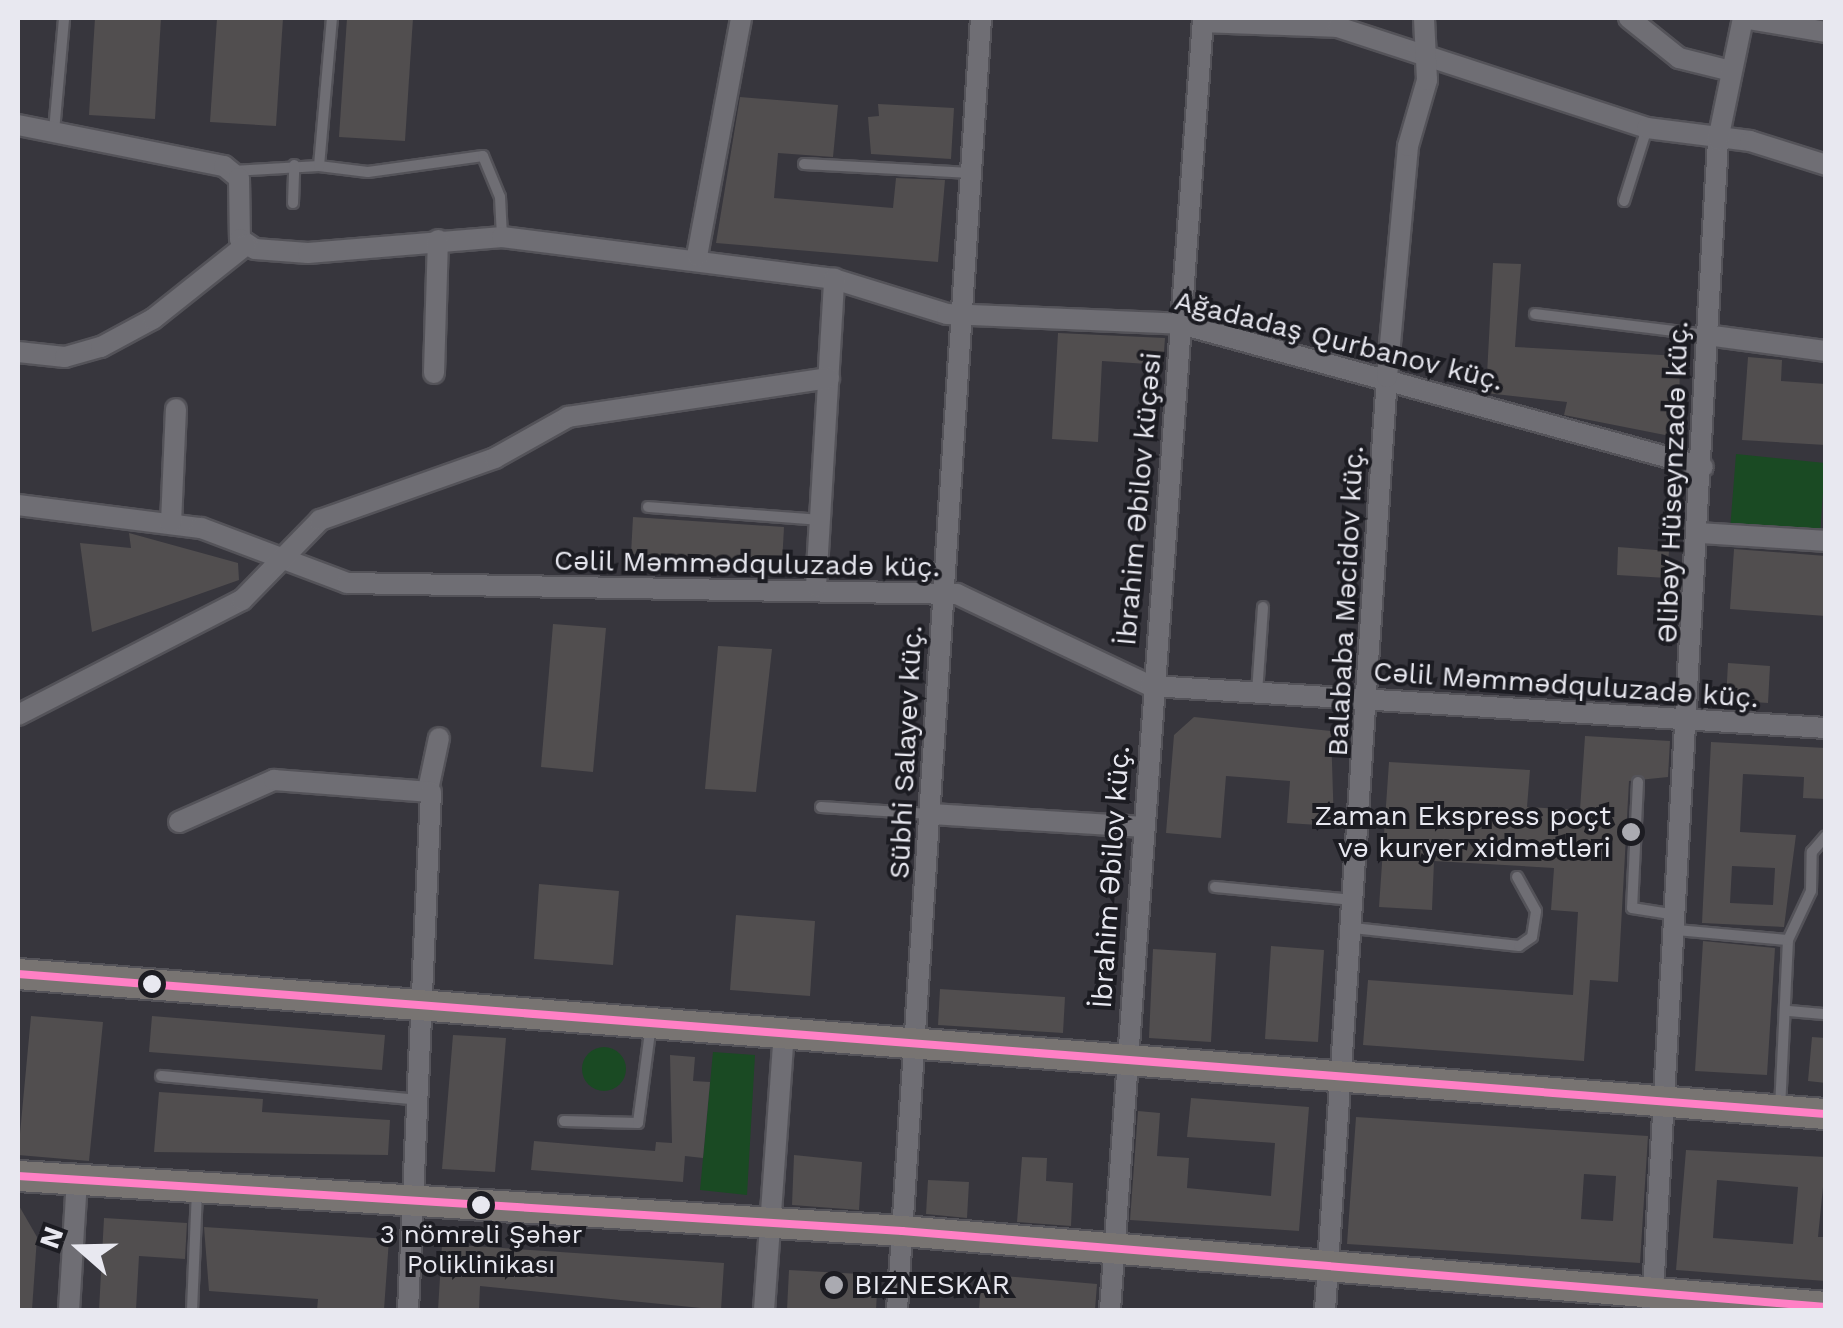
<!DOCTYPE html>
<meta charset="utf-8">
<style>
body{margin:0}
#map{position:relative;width:1843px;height:1328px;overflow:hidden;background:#37363d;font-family:"Work Sans",sans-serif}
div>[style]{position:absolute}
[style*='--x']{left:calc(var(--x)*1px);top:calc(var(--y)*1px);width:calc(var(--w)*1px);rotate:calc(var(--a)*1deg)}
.green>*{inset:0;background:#1a4a23}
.round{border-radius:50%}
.building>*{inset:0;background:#514e4f}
.roads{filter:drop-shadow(2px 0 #545359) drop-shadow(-2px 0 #545359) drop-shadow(0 2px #545359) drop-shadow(0 -2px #545359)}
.service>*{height:10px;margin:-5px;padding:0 5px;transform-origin:5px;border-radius:5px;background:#6f6e74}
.minor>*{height:20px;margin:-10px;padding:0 10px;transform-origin:10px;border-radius:10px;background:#6f6e74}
.primary>*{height:30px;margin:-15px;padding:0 15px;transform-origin:15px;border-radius:15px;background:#787472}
.bus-1>*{height:8px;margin:-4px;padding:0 4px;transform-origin:4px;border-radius:4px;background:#ff80c5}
.dots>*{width:28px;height:28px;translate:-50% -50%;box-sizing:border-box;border:5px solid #1c1c22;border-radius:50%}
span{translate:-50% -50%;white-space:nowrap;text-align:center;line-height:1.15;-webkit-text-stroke:8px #1c1c22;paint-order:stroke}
.bus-label{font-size:26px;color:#e8e8f0}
.street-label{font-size:28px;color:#e8e8f0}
.poi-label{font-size:28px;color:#e8e8f0}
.right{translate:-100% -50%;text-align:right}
.left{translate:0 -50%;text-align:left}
.frame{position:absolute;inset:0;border:20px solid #e8e8f0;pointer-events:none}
.north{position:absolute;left:30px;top:1198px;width:100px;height:100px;-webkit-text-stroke:8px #1c1c22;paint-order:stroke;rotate:290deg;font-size:28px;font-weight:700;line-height:40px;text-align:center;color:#e8e8f0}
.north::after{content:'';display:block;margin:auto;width:35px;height:45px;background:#e8e8f0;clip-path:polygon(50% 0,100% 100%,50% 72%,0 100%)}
</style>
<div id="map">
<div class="green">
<i style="clip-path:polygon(1736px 454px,1825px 463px,1820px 536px,1730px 530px)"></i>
<i class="round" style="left:582px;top:1047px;width:44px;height:44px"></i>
<i style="clip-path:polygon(713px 1052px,755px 1055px,747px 1195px,700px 1190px)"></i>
</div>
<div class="building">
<i style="clip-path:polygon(95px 18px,161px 18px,155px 119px,89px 115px)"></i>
<i style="clip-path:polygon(217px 18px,283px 18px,276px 126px,210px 122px)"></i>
<i style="clip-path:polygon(347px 18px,413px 18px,405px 141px,339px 137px)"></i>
<i style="clip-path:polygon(740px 97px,838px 105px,833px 157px,778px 153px,774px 198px,893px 208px,896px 178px,945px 180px,938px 262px,716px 243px)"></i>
<i style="clip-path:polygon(878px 104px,954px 108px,951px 159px,871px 154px,868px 117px,879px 116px)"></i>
<i style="clip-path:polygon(1493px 263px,1521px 264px,1515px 347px,1680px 356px,1679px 421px,1670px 436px,1564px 415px,1567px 402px,1486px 393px)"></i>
<i style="clip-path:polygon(1058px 333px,1165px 338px,1163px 365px,1102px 361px,1098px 442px,1052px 439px)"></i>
<i style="clip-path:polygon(1748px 357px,1782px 360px,1781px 381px,1826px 384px,1826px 445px,1742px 440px)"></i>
<i style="clip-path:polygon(633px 517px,784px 527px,782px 564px,631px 554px)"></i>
<i style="clip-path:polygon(129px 533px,238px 563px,239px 580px,92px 632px,80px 543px,131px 548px)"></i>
<i style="clip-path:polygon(1618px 547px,1669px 551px,1667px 578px,1617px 575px)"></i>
<i style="clip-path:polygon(1734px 549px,1826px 556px,1826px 616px,1730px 609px)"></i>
<i style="clip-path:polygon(553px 624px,606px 628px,593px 772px,541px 767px)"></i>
<i style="clip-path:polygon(718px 646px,772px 649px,756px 792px,705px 789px)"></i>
<i style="clip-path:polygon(1728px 663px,1770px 666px,1768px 703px,1726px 700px)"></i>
<i style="clip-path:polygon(1194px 717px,1331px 731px,1334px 826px,1287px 823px,1290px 781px,1226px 776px,1221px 838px,1166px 833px,1174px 735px)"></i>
<i style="clip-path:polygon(1585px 736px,1670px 741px,1668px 777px,1629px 781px,1618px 982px,1590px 980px,1584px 1061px,1363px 1045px,1368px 980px,1573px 995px,1578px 912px,1551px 910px,1554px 868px,1434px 861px,1432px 910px,1379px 907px,1389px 762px,1530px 770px,1527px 807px,1580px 810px)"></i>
<i style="clip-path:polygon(evenodd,1711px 742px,1826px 748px,1826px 799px,1803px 798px,1804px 777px,1743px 774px,1740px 832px,1796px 835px,1784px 927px,1702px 923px,1711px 742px,1732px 866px,1775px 868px,1773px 905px,1730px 903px,1732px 866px)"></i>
<i style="clip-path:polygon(539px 884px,619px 891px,613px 965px,534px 959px)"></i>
<i style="clip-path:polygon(736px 915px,815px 921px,810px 996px,730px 990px)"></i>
<i style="clip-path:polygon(1703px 941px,1775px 948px,1767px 1075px,1695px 1071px)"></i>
<i style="clip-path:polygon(1271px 946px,1324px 950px,1318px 1042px,1265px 1039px)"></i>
<i style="clip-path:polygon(1153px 949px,1216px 953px,1211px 1042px,1149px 1038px)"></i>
<i style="clip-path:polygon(940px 989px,1065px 997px,1063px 1033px,938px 1025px)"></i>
<i style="clip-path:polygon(31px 1016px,103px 1022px,89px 1161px,18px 1155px)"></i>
<i style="clip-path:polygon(152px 1016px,385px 1035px,382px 1070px,149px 1052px)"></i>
<i style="clip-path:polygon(453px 1035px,506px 1038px,495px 1172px,442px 1169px)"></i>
<i style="clip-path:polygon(1812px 1037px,1826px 1038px,1826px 1083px,1808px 1081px)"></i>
<i style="clip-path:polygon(670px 1055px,695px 1057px,693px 1081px,710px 1082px,703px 1158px,685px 1156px,683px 1182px,531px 1170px,534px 1141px,655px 1151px,656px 1142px,672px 1143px)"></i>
<i style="clip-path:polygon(159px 1092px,263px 1099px,262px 1112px,390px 1120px,388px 1155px,154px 1152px)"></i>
<i style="clip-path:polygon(1191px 1098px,1309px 1107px,1299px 1231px,1130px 1220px,1138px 1111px,1160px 1113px,1157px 1156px,1189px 1158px,1187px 1188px,1271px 1196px,1275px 1143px,1187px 1137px)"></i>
<i style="clip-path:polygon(evenodd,1356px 1117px,1648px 1136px,1640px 1263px,1347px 1244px,1356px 1117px,1584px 1174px,1616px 1176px,1613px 1221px,1581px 1219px,1584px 1174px)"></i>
<i style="clip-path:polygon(evenodd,1686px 1150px,1826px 1157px,1818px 1237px,1826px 1237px,1826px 1281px,1676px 1270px,1686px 1150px,1717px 1180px,1798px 1187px,1793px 1244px,1713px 1238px,1717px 1180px)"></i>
<i style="clip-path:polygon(794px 1155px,862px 1162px,859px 1210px,792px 1205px)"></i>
<i style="clip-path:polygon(1022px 1157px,1047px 1158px,1046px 1181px,1073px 1183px,1071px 1226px,1017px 1222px)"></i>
<i style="clip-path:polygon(928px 1180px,969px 1182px,967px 1218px,926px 1214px)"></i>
<i style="clip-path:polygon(18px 1204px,37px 1237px,32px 1310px,18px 1310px)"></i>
<i style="clip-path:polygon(104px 1218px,187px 1223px,185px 1259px,139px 1256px,136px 1310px,99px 1310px)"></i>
<i style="clip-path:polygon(204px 1227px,389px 1239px,384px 1310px,317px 1310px,318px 1299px,209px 1291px)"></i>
<i style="clip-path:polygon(442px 1244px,724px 1263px,721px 1310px,480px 1286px,479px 1310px,438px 1310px)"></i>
<i style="clip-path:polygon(789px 1270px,878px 1275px,876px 1310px,787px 1310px)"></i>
<i style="clip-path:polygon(982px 1274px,1097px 1284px,1095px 1310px,979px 1310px)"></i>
</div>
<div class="roads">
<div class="service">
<i style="--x:54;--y:131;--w:113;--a:-84.9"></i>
<i style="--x:804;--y:164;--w:167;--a:3.1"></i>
<i style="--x:319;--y:166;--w:49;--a:7"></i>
<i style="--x:368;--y:172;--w:116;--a:-7.9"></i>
<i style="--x:483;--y:156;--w:44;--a:67.5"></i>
<i style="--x:500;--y:197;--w:40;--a:87.1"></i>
<i style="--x:233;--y:171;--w:86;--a:-3.3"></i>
<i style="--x:319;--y:166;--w:149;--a:-85"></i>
<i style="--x:1624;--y:201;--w:77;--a:-72.5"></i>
<i style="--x:293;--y:203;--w:38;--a:-88"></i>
<i style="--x:1535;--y:314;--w:172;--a:7"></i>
<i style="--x:648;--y:507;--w:172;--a:4.3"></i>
<i style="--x:1257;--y:693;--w:86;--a:-86"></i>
<i style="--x:1638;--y:782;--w:126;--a:92.7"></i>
<i style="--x:1632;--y:908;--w:45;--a:9"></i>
<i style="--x:821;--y:807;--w:109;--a:3.7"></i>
<i style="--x:1215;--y:887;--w:139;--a:5.4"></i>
<i style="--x:1353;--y:928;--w:167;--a:6.2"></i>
<i style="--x:1519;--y:946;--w:16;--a:-35"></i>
<i style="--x:1532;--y:937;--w:26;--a:-81"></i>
<i style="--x:1536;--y:911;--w:39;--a:-119"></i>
<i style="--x:1676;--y:930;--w:112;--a:5.1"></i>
<i style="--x:1789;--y:1011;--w:37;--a:5"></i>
<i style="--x:161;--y:1076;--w:259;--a:5.3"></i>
<i style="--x:1780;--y:1109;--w:169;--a:-87.3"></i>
<i style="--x:1788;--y:940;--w:54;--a:-64.9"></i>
<i style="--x:1811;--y:891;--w:39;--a:-89"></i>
<i style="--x:1812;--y:852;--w:21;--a:-49"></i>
<i style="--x:564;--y:1121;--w:74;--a:1.5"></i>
<i style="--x:638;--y:1123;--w:100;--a:-82.5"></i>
<i style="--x:192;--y:1310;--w:118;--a:-87.6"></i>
</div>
<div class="minor">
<i style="--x:1629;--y:18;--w:64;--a:38.7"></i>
<i style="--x:1679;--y:58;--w:49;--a:14"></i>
<i style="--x:1743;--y:18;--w:84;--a:9.6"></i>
<i style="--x:1203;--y:22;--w:135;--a:2.1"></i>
<i style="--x:1338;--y:27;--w:325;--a:18.1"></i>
<i style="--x:1647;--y:128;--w:104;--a:7.2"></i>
<i style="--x:1750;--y:141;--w:80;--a:17.5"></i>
<i style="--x:18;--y:125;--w:210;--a:11.3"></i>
<i style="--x:224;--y:166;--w:19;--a:39"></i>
<i style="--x:239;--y:178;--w:61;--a:89.1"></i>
<i style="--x:240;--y:239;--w:18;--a:34"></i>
<i style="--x:255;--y:249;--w:53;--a:4.3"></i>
<i style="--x:308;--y:253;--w:195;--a:-4.7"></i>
<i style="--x:502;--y:237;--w:335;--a:7.2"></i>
<i style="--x:834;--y:279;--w:118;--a:17.2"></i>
<i style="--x:947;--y:314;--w:234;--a:2.4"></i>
<i style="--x:1181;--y:324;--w:541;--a:15.32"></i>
<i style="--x:697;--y:256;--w:242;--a:-79.5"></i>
<i style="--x:1706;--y:335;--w:121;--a:7.6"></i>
<i style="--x:18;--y:352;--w:47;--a:6.1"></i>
<i style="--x:65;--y:357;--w:37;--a:-16"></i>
<i style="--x:101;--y:347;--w:59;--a:-28.3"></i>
<i style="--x:153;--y:319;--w:119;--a:-38.5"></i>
<i style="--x:434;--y:373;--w:133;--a:-88.3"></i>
<i style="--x:18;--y:505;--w:184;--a:7.2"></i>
<i style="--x:201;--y:528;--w:156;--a:20.6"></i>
<i style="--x:347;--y:583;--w:610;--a:1.03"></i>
<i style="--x:957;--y:594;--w:215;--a:25.4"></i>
<i style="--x:1151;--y:686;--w:676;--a:3.56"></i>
<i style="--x:171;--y:523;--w:114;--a:-87.5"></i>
<i style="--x:1699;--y:533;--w:127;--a:3.6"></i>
<i style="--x:816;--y:586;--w:308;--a:-86.6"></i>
<i style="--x:18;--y:715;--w:252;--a:-27.2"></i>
<i style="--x:242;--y:600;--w:112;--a:-45.7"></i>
<i style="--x:320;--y:520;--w:186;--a:-19.5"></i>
<i style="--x:495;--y:458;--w:84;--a:-29.3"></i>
<i style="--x:568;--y:417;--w:264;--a:-8.5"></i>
<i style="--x:428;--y:790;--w:53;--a:-78.1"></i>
<i style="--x:931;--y:814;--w:210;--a:3.5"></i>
<i style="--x:179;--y:822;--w:104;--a:-23.9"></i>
<i style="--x:274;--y:780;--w:157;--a:4.4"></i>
<i style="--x:431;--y:792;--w:519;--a:92.54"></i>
<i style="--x:69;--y:1310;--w:131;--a:-86.5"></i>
<i style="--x:764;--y:1310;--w:278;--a:-85.9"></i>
<i style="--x:897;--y:1310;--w:1295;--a:-86.28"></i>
<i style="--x:1110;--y:1310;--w:1295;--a:-85.88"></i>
<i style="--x:1325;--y:1310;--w:935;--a:-86.2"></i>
<i style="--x:1387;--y:377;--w:232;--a:-84.8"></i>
<i style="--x:1408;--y:146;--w:69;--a:-73.9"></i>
<i style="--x:1427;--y:80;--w:62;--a:-92.8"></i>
<i style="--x:1652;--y:1310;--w:1172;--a:-86.77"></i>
<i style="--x:1718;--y:140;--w:125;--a:-78.4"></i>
</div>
<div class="primary">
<i style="--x:18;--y:974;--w:1813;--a:4.43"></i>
<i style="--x:18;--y:1176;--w:886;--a:3.56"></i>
<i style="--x:902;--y:1231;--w:927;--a:4.7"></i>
</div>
</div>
<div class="bus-1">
<i style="--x:18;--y:974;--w:1813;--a:4.43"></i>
<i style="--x:18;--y:1176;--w:886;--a:3.56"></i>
<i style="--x:902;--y:1231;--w:927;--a:4.7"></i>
</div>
<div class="dots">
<i style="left:1631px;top:832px;background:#aaaab1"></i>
<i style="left:152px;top:984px;background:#e8e8f0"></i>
<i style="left:481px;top:1205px;background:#e8e8f0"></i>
<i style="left:834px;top:1285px;background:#aaaab1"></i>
</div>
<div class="bus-label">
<span style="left:481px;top:1250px">3 nömrəli Şəhər<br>Poliklinikası</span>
</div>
<div class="street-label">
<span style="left:1339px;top:341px;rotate:14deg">Ağadadaş Qurbanov küç.</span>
<span style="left:1673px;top:482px;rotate:-88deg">Əlibəy Hüseynzadə küç.</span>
<span style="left:1139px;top:499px;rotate:-85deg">İbrahim Əbilov küçəsi</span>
<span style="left:747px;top:564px;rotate:1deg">Cəlil Məmmədquluzadə küç.</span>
<span style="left:1346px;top:601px;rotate:-87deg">Balababa Məcidov küç.</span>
<span style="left:1566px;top:685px;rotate:4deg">Cəlil Məmmədquluzadə küç.</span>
<span style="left:906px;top:752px;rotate:-87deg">Sübhi Salayev küç.</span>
<span style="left:1111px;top:877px;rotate:-86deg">İbrahim Əbilov küç.</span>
</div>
<div class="poi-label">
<span class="right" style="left:1611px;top:832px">Zaman Ekspress poçt<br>və kuryer xidmətləri</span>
<span class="left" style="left:854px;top:1285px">BIZNESKAR</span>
</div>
<div class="frame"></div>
<div class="north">N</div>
</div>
